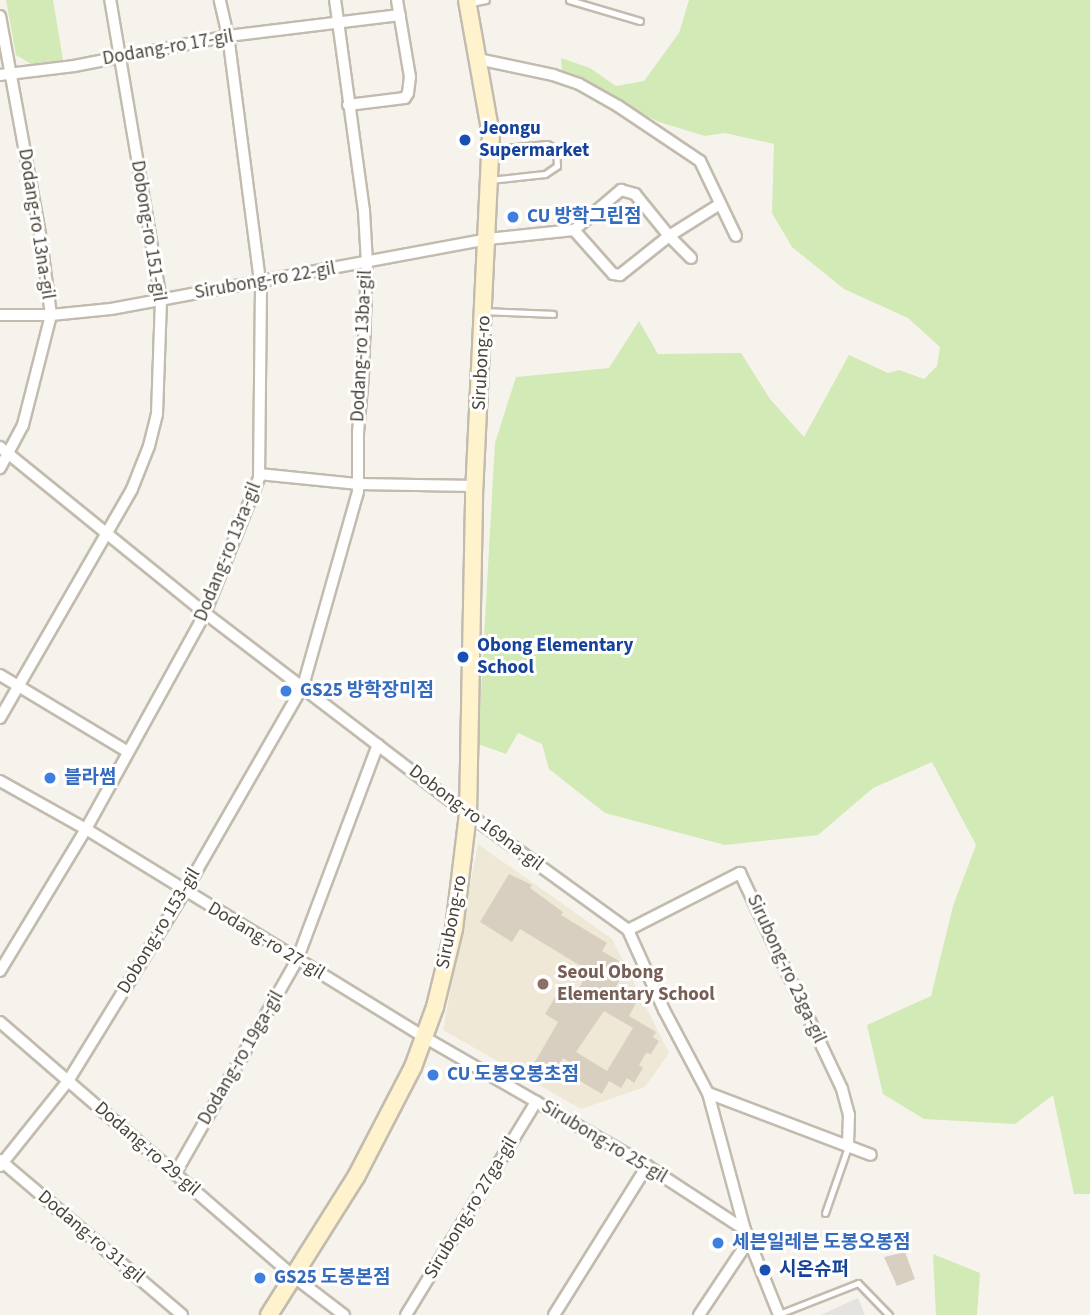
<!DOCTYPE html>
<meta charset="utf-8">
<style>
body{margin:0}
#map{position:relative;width:1090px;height:1315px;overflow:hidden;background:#f6f3ec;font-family:"Source Sans 3","Noto Sans KR",sans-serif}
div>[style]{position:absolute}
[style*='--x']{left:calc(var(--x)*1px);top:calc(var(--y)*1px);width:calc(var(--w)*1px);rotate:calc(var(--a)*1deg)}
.education>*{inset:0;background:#efe8d6}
.green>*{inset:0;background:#d2eab5}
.parking>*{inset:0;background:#e5e3e0}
.building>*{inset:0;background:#d8cfc1}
.roads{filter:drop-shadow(2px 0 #c2bbae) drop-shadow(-2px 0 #c2bbae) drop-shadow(0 2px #c2bbae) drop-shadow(0 -2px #c2bbae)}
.lane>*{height:5px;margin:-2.5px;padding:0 2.5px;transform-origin:2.5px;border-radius:2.5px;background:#fff}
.street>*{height:10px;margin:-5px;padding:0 5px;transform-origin:5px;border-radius:5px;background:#fff}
.secondary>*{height:16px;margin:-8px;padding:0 8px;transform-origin:8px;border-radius:8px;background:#fff3cd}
.dots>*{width:19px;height:19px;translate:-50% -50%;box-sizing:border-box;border:4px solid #fff;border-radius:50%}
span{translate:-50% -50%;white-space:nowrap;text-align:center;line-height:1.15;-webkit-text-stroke:6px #fff;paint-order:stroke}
.street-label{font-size:19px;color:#4b4439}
.transit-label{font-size:19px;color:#164399;font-weight:700}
.left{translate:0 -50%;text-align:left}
.shop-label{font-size:19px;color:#366cbe;font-weight:700}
.education-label{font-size:19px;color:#785e54;font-weight:700}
</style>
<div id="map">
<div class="education">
<i style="clip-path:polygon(478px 844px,612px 939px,669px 1053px,645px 1087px,581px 1109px,443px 1030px)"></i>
</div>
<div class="green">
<i style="clip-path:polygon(6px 0,53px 0,63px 60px,31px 64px,16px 55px)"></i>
<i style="clip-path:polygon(689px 0,1090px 0,1090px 1194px,1074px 1194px,1053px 1095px,1015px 1124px,924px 1119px,883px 1094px,867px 1025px,931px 996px,953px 906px,976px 845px,932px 762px,873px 788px,818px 835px,725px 845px,605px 813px,549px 769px,542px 744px,518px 733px,506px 754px,478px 744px,495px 443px,516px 377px,609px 368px,639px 321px,658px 354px,741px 353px,770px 399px,804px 437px,849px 355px,888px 373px,899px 370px,924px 379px,937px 366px,940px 347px,908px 318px,844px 289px,792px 247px,772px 213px,774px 144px,725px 133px,705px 136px,659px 122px,562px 72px,561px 58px,590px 68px,616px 86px,644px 81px,679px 33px)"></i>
<i style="clip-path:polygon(933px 1254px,980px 1273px,977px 1315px,936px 1315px)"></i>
</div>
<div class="parking">
<i style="clip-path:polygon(858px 1298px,865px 1315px,821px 1315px)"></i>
</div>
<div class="building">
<i style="clip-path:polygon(evenodd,509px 874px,532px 885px,530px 888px,563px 912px,561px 915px,607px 943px,602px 951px,621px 962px,625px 971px,614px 990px,636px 1003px,629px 1016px,656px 1032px,653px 1037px,659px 1041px,651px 1054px,646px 1053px,639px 1065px,643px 1068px,634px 1083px,627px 1078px,621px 1088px,609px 1081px,602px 1094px,570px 1075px,576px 1066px,563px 1058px,551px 1078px,532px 1067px,558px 1022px,545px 1014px,556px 996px,569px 1004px,589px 971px,520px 929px,512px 942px,480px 922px,509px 874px,604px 1011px,633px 1028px,607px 1071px,576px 1052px,604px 1011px)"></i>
<i style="clip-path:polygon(905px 1252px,915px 1279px,897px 1286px,884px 1257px)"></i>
</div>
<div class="roads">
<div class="lane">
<i style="--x:569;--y:0;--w:74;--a:16.5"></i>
<i style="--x:471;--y:3;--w:15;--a:-11"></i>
<i style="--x:490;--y:180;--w:55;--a:-6.2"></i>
<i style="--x:545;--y:174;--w:14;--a:-34"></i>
<i style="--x:557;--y:166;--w:17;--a:-93"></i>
<i style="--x:556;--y:149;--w:10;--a:-151"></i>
<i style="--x:547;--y:144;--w:53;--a:174.6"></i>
<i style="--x:484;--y:311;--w:69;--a:2.5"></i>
<i style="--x:825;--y:1213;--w:70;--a:-70.8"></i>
<i style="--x:779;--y:1314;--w:85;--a:-21.4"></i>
<i style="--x:858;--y:1283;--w:45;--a:45.9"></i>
</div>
<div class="street">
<i style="--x:0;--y:16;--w:228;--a:79.6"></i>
<i style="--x:41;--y:240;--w:76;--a:82.4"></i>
<i style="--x:51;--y:315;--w:114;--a:104.3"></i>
<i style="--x:23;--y:425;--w:49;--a:118.1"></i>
<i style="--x:478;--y:59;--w:77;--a:12"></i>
<i style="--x:553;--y:75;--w:28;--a:19"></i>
<i style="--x:579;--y:84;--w:45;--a:29.4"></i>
<i style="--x:618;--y:106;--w:99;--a:33.9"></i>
<i style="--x:700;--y:161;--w:83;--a:64.4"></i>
<i style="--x:0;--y:75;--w:75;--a:-6.9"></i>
<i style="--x:74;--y:66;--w:157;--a:-11"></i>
<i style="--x:228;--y:36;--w:173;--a:-7"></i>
<i style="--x:348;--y:105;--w:57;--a:-7"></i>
<i style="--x:405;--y:98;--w:6;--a:-59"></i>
<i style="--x:408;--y:93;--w:16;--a:-83"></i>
<i style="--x:410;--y:77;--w:78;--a:-99.6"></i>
<i style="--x:691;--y:258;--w:31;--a:-135"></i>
<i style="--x:669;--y:236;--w:63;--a:141.5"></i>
<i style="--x:620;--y:275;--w:7;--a:-172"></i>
<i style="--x:613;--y:274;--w:59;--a:-131.6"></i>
<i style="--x:574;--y:230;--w:62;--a:-40.4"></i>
<i style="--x:621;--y:190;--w:15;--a:16"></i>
<i style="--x:635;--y:194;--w:54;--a:51"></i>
<i style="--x:669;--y:236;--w:60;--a:-32.1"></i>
<i style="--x:0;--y:315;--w:51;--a:0"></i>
<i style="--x:51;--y:315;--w:60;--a:-5.7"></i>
<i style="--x:111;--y:309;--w:383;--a:-10.5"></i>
<i style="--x:488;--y:239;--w:86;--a:-6"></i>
<i style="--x:0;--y:447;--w:264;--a:39"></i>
<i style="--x:205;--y:613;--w:331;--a:37.4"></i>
<i style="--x:468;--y:814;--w:198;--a:35.9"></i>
<i style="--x:628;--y:930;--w:88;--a:65.8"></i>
<i style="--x:664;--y:1010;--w:94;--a:62.1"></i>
<i style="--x:708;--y:1093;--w:142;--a:74.9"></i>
<i style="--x:745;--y:1230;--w:92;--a:68.2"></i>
<i style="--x:259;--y:474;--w:100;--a:5.8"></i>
<i style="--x:358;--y:484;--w:117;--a:1"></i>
<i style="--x:0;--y:675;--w:149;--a:31"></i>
<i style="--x:0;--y:718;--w:264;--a:-60"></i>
<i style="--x:132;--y:489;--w:46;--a:-68.4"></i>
<i style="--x:149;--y:446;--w:33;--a:-76"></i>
<i style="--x:157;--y:414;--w:114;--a:-88"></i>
<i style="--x:161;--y:300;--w:304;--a:-99.6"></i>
<i style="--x:0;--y:781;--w:98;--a:29.2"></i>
<i style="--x:86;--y:829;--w:397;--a:31.6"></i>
<i style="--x:424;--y:1037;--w:258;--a:30"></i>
<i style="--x:647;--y:1166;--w:117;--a:33.1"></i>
<i style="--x:628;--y:930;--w:126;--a:-27"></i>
<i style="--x:740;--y:873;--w:239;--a:64.7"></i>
<i style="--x:842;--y:1089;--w:27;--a:75"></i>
<i style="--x:849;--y:1115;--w:31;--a:92"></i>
<i style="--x:0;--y:971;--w:166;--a:-58.8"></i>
<i style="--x:86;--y:829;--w:247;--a:-61.1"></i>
<i style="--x:205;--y:613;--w:145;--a:-68.2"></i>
<i style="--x:259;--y:478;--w:189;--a:-89.4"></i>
<i style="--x:261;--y:289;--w:255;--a:-97.4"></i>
<i style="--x:228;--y:36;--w:37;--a:-103"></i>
<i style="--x:0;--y:1022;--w:388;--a:40.9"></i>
<i style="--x:293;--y:1276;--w:64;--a:37.4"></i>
<i style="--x:708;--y:1093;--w:174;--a:20.8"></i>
<i style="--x:0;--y:1160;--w:239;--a:40.4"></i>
<i style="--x:0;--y:1166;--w:109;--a:-51.3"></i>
<i style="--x:68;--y:1081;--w:223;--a:-58.4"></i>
<i style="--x:185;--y:891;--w:237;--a:-60.1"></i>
<i style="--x:303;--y:686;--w:202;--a:-74.2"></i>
<i style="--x:358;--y:492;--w:59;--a:-90"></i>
<i style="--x:358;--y:433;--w:58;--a:-85.1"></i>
<i style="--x:363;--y:375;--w:112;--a:-88"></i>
<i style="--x:367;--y:263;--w:52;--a:-93.3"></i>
<i style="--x:364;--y:211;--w:213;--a:-97.8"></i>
<i style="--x:175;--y:1174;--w:246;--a:-60.3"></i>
<i style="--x:297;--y:960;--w:230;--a:-69.4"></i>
<i style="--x:406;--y:1315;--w:250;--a:-58.6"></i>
<i style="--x:554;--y:1315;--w:176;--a:-58"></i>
<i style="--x:699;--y:1315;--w:90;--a:-56.3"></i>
</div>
<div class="secondary">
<i style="--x:269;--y:1315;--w:163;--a:-57.8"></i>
<i style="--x:356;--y:1177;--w:124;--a:-62.6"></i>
<i style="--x:413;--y:1067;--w:64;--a:-69.9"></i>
<i style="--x:435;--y:1007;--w:80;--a:-76.3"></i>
<i style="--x:454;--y:929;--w:116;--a:-83.1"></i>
<i style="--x:468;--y:814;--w:319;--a:-88.9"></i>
<i style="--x:474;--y:495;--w:360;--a:-87.3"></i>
<i style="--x:491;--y:135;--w:137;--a:-100.1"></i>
</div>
</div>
<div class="dots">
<i style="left:465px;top:140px;background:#1a4fb4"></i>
<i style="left:513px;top:217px;background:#3f7fe0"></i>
<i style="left:463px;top:657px;background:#1a4fb4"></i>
<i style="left:286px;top:691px;background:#3f7fe0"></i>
<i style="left:50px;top:778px;background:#3f7fe0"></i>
<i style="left:543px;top:984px;background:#8d6e63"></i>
<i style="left:433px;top:1075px;background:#3f7fe0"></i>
<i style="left:718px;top:1243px;background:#3f7fe0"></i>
<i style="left:765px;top:1270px;background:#1a4fb4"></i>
<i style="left:260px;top:1278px;background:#3f7fe0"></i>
</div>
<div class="street-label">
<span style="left:168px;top:48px;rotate:-10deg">Dodang-ro 17-gil</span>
<span style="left:36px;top:224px;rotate:81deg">Dodang-ro 13na-gil</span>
<span style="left:148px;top:231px;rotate:81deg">Dobong-ro 151-gil</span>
<span style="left:265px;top:281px;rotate:-10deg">Sirubong-ro 22-gil</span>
<span style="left:362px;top:346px;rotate:-87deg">Dodang-ro 13ba-gil</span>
<span style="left:482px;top:363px;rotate:-87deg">Sirubong-ro</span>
<span style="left:228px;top:552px;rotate:-68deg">Dodang-ro 13ra-gil</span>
<span style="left:476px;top:818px;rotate:37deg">Dobong-ro 169na-gil</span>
<span style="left:452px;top:922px;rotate:-79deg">Sirubong-ro</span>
<span style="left:159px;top:931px;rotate:-59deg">Dobong-ro 153-gil</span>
<span style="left:266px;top:941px;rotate:31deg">Dodang-ro 27-gil</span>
<span style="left:786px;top:969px;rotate:65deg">Sirubong-ro 23ga-gil</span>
<span style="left:241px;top:1058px;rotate:-60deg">Dodang-ro 19ga-gil</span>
<span style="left:604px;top:1142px;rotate:31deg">Sirubong-ro 25-gil</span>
<span style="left:147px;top:1149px;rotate:41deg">Dodang-ro 29-gil</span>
<span style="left:471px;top:1208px;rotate:-59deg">Sirubong-ro 27ga-gil</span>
<span style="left:91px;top:1237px;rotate:40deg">Dodang-ro 31-gil</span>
</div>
<div class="transit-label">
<span class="left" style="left:479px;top:140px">Jeongu<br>Supermarket</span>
<span class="left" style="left:477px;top:657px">Obong Elementary<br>School</span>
<span class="left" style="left:779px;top:1270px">시온슈퍼</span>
</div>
<div class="shop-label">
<span class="left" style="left:527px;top:217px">CU 방학그린점</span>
<span class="left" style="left:300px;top:691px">GS25 방학장미점</span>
<span class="left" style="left:64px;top:778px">블라썸</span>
<span class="left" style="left:447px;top:1075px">CU 도봉오봉초점</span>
<span class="left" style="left:732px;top:1243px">세븐일레븐 도봉오봉점</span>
<span class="left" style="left:274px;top:1278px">GS25 도봉본점</span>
</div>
<div class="education-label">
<span class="left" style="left:557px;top:984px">Seoul Obong<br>Elementary School</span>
</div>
</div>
